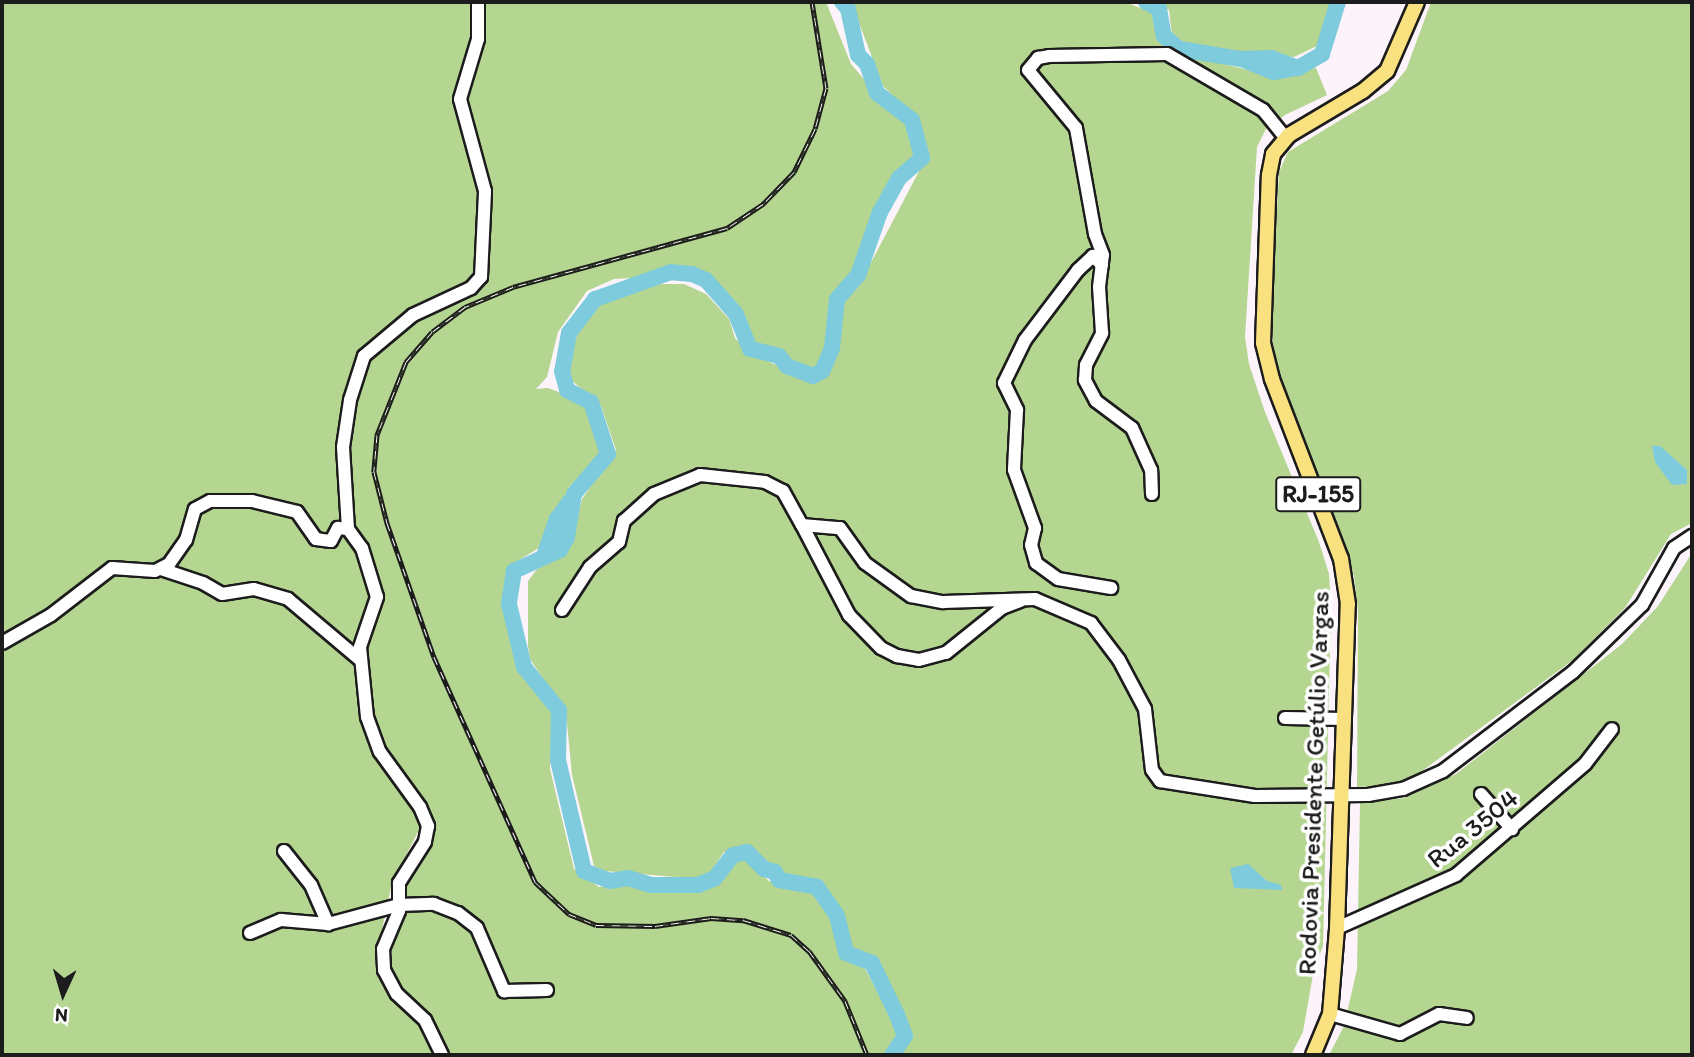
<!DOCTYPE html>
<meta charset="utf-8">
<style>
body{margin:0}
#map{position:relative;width:1694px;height:1057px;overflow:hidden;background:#fdf4fb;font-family:Itim,sans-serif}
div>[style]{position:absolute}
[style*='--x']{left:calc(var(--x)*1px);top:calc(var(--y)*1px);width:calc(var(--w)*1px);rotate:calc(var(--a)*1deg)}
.green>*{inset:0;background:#b4d690}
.water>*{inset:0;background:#7dcbdc}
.river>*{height:16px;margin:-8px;padding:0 8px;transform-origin:8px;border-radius:8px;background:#7dcbdc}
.roads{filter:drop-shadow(2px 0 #1c1c1c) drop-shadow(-2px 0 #1c1c1c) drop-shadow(0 2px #1c1c1c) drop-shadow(0 -2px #1c1c1c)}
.minor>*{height:12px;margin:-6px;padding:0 6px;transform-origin:6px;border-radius:6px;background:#fff}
.major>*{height:14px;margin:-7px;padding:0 7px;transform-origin:7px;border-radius:7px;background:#fae180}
.rail>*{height:5px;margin-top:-2.5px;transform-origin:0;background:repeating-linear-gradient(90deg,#fff 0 8px,#1c1c1c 0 16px);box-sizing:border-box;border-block:2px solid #1c1c1c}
span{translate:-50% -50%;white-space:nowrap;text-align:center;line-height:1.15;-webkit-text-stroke:7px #fff;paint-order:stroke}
.shield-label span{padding:2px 5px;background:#fff;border:2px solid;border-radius:5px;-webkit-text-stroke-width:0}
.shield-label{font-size:24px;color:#1c1c1c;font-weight:700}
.street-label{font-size:26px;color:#1c1c1c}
.frame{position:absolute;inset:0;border:4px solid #1c1c1c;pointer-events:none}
.north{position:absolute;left:28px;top:959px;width:70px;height:70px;-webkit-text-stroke:5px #fff;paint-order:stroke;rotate:184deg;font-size:19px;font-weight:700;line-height:28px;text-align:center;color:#1c1c1c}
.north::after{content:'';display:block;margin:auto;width:24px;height:32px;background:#1c1c1c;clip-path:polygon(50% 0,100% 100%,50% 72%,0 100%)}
</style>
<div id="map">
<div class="green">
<i style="clip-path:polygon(2px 2px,826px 2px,851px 64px,885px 104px,907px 122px,914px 154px,874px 215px,855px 270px,832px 295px,829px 348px,819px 369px,793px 366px,775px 350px,753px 347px,742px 315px,719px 296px,708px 277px,691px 268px,662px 267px,650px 277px,614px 279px,587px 291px,558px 332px,547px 377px,536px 389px,548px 388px,583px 401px,597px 422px,605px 453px,569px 487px,539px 548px,507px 567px,501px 605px,521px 669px,552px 707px,550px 769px,574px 869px,599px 887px,625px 884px,648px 891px,683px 892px,709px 886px,734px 862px,747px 860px,769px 881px,817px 893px,831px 912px,838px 947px,866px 970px,898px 1032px,894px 1050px,885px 1055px,447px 1055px,393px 980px,386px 959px,402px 890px,432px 837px,434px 822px,428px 812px,392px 883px,375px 962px,390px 994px,419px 1024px,433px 1055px,2px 1055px)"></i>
<i style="clip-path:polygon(851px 2px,1125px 2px,1151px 12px,1161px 43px,1183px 54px,1272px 76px,1316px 68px,1327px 95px,1285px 115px,1266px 129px,1257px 147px,1245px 337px,1249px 364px,1265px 412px,1319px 542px,1329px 574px,1331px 605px,1323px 946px,1314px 969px,1303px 1032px,1291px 1055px,899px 1055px,909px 1036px,906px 1020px,877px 965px,850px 951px,840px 908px,823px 886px,807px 878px,786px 877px,748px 846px,724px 852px,709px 874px,698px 879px,605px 871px,594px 866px,572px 775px,566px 713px,530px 659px,528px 646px,528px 581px,537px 569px,566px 554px,582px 499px,616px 450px,601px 406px,570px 379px,568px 365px,579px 329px,605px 300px,661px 284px,684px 284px,706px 294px,729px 319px,735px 338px,748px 352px,811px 381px,826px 377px,838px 347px,843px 302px,866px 272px,926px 158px,917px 119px,883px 86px)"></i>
<i style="clip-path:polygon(1157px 2px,1333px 2px,1321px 44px,1294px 57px,1191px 46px,1172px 35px,1169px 10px)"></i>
<i style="clip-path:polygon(1431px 2px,1692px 2px,1692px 523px,1671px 534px,1625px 608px,1573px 660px,1418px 774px,1389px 785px,1357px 787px,1358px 611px,1354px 576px,1275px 360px,1271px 325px,1279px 172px,1288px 152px,1388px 91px,1406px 70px)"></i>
<i style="clip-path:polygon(1692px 553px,1692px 1055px,1329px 1055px,1344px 1026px,1357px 969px,1360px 803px,1404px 798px,1456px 774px,1622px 644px,1658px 606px)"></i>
</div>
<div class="water">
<i style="clip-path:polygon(1652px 446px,1660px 446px,1687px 470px,1687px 484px,1672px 485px,1655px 462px)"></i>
<i style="clip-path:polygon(1248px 864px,1267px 881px,1281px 885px,1282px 890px,1234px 888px,1230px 868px)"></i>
</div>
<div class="river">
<i style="--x:842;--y:2;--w:9;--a:49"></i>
<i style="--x:848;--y:9;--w:47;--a:77.7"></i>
<i style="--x:858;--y:55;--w:13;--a:45"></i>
<i style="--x:867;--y:64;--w:31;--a:71"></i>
<i style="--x:877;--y:93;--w:44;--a:37.6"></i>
<i style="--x:912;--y:120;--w:39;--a:75"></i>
<i style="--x:922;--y:158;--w:30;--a:139"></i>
<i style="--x:899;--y:178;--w:39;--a:119"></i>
<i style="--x:880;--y:212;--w:67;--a:109.2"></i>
<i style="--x:858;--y:275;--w:32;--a:131"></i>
<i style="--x:837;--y:299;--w:49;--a:95.8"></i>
<i style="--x:832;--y:348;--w:25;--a:113"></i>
<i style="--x:822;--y:371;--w:10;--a:151"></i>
<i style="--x:813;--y:376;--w:28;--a:-159"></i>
<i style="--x:787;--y:366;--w:13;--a:-129"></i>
<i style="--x:779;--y:356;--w:30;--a:-166"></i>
<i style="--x:750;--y:349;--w:38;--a:-112"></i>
<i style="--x:736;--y:314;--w:45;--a:-131.4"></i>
<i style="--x:706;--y:280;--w:15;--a:-157"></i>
<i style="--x:692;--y:274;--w:21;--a:-175"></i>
<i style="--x:671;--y:272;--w:81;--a:160.4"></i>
<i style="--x:595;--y:299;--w:43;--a:127.4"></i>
<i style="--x:569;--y:333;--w:39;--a:100"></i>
<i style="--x:562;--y:371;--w:20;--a:75"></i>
<i style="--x:567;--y:390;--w:27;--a:27"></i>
<i style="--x:591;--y:402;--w:55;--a:71.9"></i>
<i style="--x:608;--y:454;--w:52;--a:130.4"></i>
<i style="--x:574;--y:494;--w:44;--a:99.2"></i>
<i style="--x:567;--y:537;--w:15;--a:118"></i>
<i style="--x:560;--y:550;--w:51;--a:155.5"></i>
<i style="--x:514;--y:571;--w:33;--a:99"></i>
<i style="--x:509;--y:604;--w:65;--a:76.6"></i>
<i style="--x:524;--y:667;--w:55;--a:50.9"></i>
<i style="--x:559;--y:710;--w:50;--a:91.1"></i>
<i style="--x:558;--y:760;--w:114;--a:76.8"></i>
<i style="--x:584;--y:871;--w:28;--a:21"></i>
<i style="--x:610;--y:881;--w:18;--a:-9"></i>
<i style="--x:628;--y:878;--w:24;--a:17"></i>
<i style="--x:651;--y:885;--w:47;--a:0"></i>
<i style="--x:698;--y:885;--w:18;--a:-22"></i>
<i style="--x:715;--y:878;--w:29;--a:-52"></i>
<i style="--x:733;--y:855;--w:14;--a:-12"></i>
<i style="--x:747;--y:852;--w:24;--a:45"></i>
<i style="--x:764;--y:869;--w:11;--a:15"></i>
<i style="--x:775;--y:872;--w:9;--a:63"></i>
<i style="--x:779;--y:880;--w:39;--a:10"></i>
<i style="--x:817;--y:887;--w:35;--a:55"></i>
<i style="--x:837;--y:916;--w:38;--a:76"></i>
<i style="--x:846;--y:953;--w:28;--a:21"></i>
<i style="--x:872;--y:963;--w:58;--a:64.3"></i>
<i style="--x:897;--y:1015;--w:22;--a:69"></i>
<i style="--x:905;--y:1036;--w:23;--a:124"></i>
<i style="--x:1146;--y:2;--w:15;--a:28"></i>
<i style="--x:1159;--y:9;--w:27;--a:80"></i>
<i style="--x:1164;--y:36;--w:20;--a:41"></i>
<i style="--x:1179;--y:49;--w:63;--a:9.2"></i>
<i style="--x:1241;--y:59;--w:30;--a:-2"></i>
<i style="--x:1271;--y:58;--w:29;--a:20"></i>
<i style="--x:1298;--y:68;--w:28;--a:-30"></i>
<i style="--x:1322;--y:54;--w:54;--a:-72.9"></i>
<i style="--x:1244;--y:60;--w:32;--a:22"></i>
<i style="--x:1274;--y:72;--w:22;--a:-10"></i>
<i style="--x:544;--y:556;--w:39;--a:-71"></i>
<i style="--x:557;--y:519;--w:22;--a:-54"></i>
</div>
<div class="roads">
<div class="minor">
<i style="--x:1102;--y:265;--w:13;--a:-135"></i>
<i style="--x:1093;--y:256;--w:21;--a:137"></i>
<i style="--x:1078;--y:270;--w:88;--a:127.1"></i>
<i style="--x:1025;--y:340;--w:48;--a:116"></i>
<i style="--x:1004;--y:383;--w:30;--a:64"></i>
<i style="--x:1017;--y:410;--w:60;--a:92.9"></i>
<i style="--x:1014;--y:470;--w:62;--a:70.1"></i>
<i style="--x:1035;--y:528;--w:17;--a:103"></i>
<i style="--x:1031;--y:545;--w:19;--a:74"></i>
<i style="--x:1036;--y:563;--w:27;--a:36"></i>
<i style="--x:1058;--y:579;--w:54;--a:9.6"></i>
<i style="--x:1152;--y:494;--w:24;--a:-92"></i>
<i style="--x:1151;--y:470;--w:46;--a:-114.3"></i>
<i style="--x:1132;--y:428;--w:45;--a:-143.1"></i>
<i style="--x:1096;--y:401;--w:24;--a:-118"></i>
<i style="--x:1085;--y:380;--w:15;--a:-86"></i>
<i style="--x:1086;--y:365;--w:36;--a:-63"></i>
<i style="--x:1102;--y:333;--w:46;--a:-93.7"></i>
<i style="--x:1099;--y:287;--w:32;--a:-83"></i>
<i style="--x:1103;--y:255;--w:22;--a:-111"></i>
<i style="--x:1095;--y:234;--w:108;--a:-100.2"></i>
<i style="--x:1076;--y:128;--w:75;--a:-129.6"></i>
<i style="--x:1028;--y:70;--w:16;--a:-50"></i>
<i style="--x:1038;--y:58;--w:11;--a:-10"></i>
<i style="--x:1049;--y:56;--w:118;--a:-1"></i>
<i style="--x:1167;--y:54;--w:111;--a:30.3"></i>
<i style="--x:1263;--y:110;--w:36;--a:51"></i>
<i style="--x:802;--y:525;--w:102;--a:62.4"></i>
<i style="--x:849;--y:615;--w:46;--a:45.9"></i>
<i style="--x:881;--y:648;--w:18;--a:27"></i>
<i style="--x:897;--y:656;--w:22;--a:10"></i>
<i style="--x:919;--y:660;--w:28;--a:-15"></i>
<i style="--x:946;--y:653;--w:72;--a:-38.8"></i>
<i style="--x:1002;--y:608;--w:19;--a:-21"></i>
<i style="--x:348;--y:529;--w:82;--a:-93.5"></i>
<i style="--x:343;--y:447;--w:48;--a:-81.5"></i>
<i style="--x:350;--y:400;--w:46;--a:-72.3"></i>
<i style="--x:364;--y:356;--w:64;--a:-39.9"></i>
<i style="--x:413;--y:315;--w:64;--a:-25"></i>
<i style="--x:471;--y:288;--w:15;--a:-48"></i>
<i style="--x:481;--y:277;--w:86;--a:-87.3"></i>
<i style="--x:485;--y:191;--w:95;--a:-105.2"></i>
<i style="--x:460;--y:99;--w:63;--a:-73.3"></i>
<i style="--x:478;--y:39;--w:37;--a:-90"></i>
<i style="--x:161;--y:569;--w:44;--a:18.4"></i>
<i style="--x:203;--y:583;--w:22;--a:30"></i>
<i style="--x:222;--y:594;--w:32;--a:-9"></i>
<i style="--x:254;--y:589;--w:35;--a:16"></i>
<i style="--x:288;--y:599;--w:93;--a:40.2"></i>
<i style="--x:562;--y:610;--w:51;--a:-56.9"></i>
<i style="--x:590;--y:567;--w:38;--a:-41"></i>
<i style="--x:619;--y:542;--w:22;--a:-77"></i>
<i style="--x:624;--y:521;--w:40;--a:-42"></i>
<i style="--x:654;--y:494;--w:50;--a:-22.4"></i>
<i style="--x:700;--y:475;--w:65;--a:6.1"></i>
<i style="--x:765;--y:482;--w:20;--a:27"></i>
<i style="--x:783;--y:491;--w:39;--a:61"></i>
<i style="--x:802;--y:525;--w:38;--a:5"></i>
<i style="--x:840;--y:528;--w:43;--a:54.5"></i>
<i style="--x:865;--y:563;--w:57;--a:35.7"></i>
<i style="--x:911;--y:596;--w:33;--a:11"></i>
<i style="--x:943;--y:602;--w:92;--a:-1.9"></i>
<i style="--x:1035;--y:599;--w:61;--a:23.2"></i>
<i style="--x:1091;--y:623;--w:46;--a:52.9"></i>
<i style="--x:1119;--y:660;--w:55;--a:62"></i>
<i style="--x:1145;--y:709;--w:61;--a:83.5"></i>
<i style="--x:1152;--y:770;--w:14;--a:54"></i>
<i style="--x:1160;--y:781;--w:96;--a:9"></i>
<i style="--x:1255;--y:796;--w:113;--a:-0.5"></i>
<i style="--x:1368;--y:795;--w:36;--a:-10"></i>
<i style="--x:1403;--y:789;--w:44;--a:-24.2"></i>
<i style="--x:1443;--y:771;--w:163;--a:-37.3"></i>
<i style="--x:1573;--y:672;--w:96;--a:-44.2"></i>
<i style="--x:1642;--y:605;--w:65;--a:-60.7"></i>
<i style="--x:1674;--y:548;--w:22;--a:-34"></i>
<i style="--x:2;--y:643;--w:56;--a:-29.7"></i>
<i style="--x:51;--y:615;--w:77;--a:-37.6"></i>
<i style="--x:112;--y:568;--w:43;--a:4"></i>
<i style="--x:155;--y:571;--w:16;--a:-27"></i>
<i style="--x:169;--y:564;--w:29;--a:-55"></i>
<i style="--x:186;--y:540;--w:32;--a:-74"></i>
<i style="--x:195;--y:509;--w:17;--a:-28"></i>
<i style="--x:210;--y:501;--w:42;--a:0"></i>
<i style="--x:252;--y:501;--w:46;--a:13.7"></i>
<i style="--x:297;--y:512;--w:33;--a:55"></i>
<i style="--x:316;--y:539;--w:15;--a:8"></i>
<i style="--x:331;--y:541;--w:15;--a:-62"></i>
<i style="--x:338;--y:528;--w:10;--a:6"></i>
<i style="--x:348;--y:529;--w:24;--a:54"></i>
<i style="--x:362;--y:548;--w:51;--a:73"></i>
<i style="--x:377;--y:597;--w:53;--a:108.8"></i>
<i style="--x:360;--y:647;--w:70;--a:84.3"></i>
<i style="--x:367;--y:717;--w:37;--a:70"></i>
<i style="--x:380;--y:752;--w:68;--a:54"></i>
<i style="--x:420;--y:807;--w:21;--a:67"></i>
<i style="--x:428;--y:826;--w:16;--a:101"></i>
<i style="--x:425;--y:842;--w:49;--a:122.4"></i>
<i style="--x:399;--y:883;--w:28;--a:90"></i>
<i style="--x:399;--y:911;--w:41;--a:112.8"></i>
<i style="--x:383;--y:949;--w:21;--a:87"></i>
<i style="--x:384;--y:970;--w:27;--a:62"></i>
<i style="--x:397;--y:994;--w:38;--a:43"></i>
<i style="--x:425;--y:1020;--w:39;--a:64"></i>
<i style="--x:1285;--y:718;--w:60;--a:1"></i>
<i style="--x:1481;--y:794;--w:47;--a:48.5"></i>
<i style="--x:284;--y:851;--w:43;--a:51.5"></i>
<i style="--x:311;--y:885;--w:43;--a:66.4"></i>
<i style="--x:1337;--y:928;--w:130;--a:-24"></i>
<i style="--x:1456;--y:875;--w:170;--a:-40.7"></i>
<i style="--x:1585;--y:764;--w:44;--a:-52.4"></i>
<i style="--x:250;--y:933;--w:34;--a:-23"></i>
<i style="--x:281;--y:920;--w:47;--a:4.9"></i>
<i style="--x:328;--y:924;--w:73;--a:-15"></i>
<i style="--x:399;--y:905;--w:35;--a:-2"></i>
<i style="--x:434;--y:904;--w:26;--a:21"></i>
<i style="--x:458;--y:913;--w:24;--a:38"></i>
<i style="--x:477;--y:928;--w:69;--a:66.8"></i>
<i style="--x:504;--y:991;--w:43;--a:-1.3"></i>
<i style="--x:1330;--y:1014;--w:73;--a:15.9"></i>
<i style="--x:1400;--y:1034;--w:44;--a:-27.1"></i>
<i style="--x:1439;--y:1014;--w:28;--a:8"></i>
</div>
<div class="major">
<i style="--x:1313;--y:1055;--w:44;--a:-67.5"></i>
<i style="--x:1330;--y:1014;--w:86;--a:-85.3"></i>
<i style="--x:1337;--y:928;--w:324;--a:-88.1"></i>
<i style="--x:1348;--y:604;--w:46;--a:-98.8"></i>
<i style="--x:1341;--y:559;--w:193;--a:-111"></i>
<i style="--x:1272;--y:379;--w:37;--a:-104"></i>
<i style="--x:1263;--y:343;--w:168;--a:-88"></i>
<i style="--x:1269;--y:175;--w:21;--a:-79"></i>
<i style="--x:1273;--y:154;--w:25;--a:-50"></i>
<i style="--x:1289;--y:135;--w:86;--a:-30.7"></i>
<i style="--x:1363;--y:91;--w:31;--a:-40"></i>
<i style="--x:1387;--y:71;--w:75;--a:-66.5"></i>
</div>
</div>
<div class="rail">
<i style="--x:812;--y:2;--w:87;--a:80.8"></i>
<i style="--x:826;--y:88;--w:42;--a:105"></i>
<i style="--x:815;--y:129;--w:48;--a:116"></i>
<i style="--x:794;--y:172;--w:45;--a:134.1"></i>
<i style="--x:763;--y:204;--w:43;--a:146.3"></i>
<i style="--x:727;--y:228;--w:222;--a:164.6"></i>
<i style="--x:513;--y:287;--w:52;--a:157.4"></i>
<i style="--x:465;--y:307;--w:41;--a:142.9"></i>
<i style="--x:432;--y:332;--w:40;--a:131"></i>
<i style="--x:406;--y:362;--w:79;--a:111.7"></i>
<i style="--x:377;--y:435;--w:37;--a:95"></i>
<i style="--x:374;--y:472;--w:53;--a:75.7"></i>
<i style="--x:387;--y:523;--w:142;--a:70.7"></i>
<i style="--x:434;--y:657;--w:247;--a:65.8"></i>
<i style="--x:535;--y:882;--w:47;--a:43.3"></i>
<i style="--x:569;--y:914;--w:29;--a:22"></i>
<i style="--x:596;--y:925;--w:59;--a:1"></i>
<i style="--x:655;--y:926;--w:57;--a:-8.1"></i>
<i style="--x:711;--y:918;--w:32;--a:4"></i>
<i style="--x:743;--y:920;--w:50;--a:17.4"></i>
<i style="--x:791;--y:935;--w:24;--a:42"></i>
<i style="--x:809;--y:951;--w:62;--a:54.2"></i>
<i style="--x:845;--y:1001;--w:58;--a:67.8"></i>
</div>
<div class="shield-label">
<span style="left:1318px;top:494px">RJ-155</span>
</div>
<div class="street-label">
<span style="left:1314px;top:783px;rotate:-88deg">Rodovia Presidente Getúlio Vargas</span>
<span style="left:1473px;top:829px;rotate:-39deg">Rua 3504</span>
</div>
<div class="frame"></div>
<div class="north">N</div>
</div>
